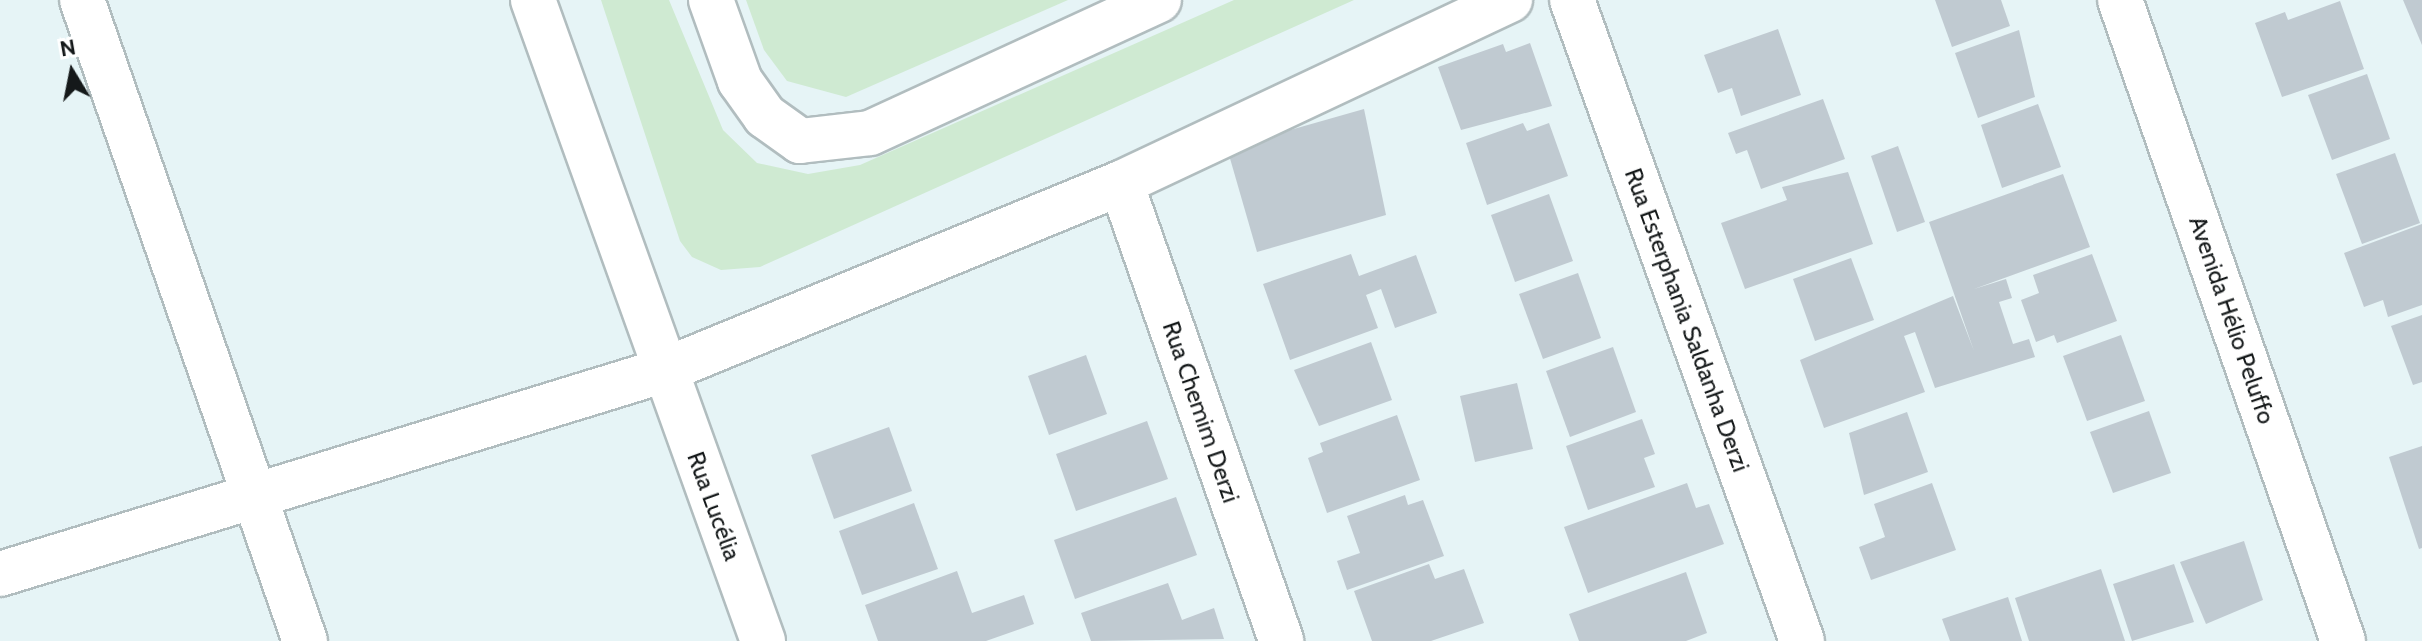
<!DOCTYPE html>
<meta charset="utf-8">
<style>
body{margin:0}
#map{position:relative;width:2422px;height:641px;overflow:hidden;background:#e6f4f6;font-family:Cabin,sans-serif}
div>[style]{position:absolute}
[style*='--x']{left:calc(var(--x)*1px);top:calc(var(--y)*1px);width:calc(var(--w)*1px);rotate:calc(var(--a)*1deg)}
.green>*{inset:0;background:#cfead2}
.building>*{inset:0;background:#c0cad1}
.roads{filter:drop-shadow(2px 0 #b1bdbf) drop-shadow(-2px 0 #b1bdbf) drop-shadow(0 2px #b1bdbf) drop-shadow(0 -2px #b1bdbf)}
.minor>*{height:44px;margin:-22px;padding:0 22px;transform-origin:22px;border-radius:22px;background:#fff}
span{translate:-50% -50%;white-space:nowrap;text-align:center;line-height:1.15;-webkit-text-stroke:6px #fff;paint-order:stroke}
.street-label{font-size:24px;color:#15191a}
.north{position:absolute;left:32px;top:32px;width:80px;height:80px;-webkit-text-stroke:6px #fff;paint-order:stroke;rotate:350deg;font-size:22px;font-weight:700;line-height:32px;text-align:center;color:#15191a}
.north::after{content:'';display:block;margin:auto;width:28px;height:36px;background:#15191a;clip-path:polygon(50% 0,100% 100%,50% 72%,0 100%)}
</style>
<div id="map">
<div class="green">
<i style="clip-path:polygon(601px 0,669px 0,723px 130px,757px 163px,808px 174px,860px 165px,1234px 0,1354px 0,760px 267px,721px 270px,692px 257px,680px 241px)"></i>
<i style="clip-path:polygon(746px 0,1068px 0,846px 97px,787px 81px,764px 50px)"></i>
</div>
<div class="building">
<i style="clip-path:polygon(1935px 0,2001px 0,2010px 26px,1952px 47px)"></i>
<i style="clip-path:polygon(2403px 0,2422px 0,2422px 45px)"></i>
<i style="clip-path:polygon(2340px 1px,2364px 69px,2282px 97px,2255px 23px,2285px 12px,2288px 20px)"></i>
<i style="clip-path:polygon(1778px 29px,1801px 95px,1741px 116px,1732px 88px,1718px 93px,1704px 55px)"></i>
<i style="clip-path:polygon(2019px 30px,2035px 97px,1978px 118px,1955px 53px)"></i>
<i style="clip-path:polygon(1530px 43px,1552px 106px,1461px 130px,1438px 67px,1503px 44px,1506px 52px)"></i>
<i style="clip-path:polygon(2367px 74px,2390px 139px,2332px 160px,2308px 95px)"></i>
<i style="clip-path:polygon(1823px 99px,1845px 159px,1761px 189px,1747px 150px,1736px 154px,1728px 133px)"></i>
<i style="clip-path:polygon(2038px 104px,2061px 167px,2002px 188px,1981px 125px)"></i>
<i style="clip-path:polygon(1364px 109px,1386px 215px,1257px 252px,1227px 148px)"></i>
<i style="clip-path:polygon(1523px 123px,1527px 131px,1549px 123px,1568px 176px,1487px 205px,1466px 143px)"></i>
<i style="clip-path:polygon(1898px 146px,1925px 222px,1897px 232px,1871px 156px)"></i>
<i style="clip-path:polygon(2395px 153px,2420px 223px,2362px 244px,2336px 174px)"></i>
<i style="clip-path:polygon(1848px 172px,1873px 244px,1745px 289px,1721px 223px,1787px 200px,1782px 187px)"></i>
<i style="clip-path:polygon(2063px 174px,2090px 247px,1974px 289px,2006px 279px,2012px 298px,1999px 302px,2013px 344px,2029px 339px,2035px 357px,1935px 388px,1915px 332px,1904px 336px,1925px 392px,1824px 428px,1800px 360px,1953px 296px,1974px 351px,1929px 222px)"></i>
<i style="clip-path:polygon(1549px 194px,1573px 261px,1515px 282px,1491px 215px)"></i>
<i style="clip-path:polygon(2422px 224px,2422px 305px,2388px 317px,2383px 300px,2364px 307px,2344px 253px)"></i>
<i style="clip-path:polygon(1351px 254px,1359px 276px,1416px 255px,1437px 313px,1395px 328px,1381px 289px,1366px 295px,1378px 328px,1290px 360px,1263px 284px)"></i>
<i style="clip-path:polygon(2092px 254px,2117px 321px,2057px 343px,2054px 335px,2036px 342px,2021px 300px,2039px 293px,2033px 275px)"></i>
<i style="clip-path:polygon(1851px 258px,1874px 320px,1815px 341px,1793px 279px)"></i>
<i style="clip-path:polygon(1578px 273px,1601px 338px,1543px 359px,1519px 294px)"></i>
<i style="clip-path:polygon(2422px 315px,2422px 382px,2413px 385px,2391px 326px)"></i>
<i style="clip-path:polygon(2121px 335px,2145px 401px,2087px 421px,2063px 356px)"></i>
<i style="clip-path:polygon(1371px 342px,1392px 400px,1319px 426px,1294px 370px)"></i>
<i style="clip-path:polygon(1613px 347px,1636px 412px,1570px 437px,1546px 371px)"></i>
<i style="clip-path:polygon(1086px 355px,1107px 414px,1049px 435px,1028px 376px)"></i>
<i style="clip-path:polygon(1517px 383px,1533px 449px,1475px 462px,1460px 396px)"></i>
<i style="clip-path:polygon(2149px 411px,2171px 473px,2113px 493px,2090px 432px)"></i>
<i style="clip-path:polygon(1907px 412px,1928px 472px,1864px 495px,1849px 433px)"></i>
<i style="clip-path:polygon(1397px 415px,1420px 480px,1327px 513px,1308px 458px,1323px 452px,1320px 443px)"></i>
<i style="clip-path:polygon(1642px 419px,1655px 454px,1644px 458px,1655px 487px,1588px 510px,1566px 446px)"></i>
<i style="clip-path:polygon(1147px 421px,1168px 479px,1076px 511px,1056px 454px)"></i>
<i style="clip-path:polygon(889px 427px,912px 491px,834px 519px,811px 455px)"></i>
<i style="clip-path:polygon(2422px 446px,2422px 548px,2419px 549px,2389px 457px)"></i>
<i style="clip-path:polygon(1687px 483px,1696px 508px,1709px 504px,1724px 544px,1588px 593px,1564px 527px)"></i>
<i style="clip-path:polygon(1932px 483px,1956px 550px,1871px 580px,1859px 547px,1885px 537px,1874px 504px)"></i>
<i style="clip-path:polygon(1405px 495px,1408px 505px,1423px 500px,1444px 556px,1347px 590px,1337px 561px,1360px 553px,1347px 516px)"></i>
<i style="clip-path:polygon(1176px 497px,1197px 555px,1075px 599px,1054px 540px)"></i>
<i style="clip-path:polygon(914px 503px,938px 569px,862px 595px,839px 531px)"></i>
<i style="clip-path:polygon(2244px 541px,2263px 600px,2206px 624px,2180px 562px)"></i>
<i style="clip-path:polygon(1429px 564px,1435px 579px,1464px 569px,1484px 623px,1431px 641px,1372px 641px,1354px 591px)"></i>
<i style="clip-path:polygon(2174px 564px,2194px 622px,2132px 641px,2113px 584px)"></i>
<i style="clip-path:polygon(2101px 569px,2125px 641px,2029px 641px,2015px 598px)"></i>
<i style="clip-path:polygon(957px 571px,972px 613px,1024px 595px,1034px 624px,986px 641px,878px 641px,865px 605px)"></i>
<i style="clip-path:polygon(1686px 572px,1707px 633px,1686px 641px,1579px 641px,1569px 614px)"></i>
<i style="clip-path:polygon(1168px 583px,1182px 620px,1214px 608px,1224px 639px,1091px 641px,1081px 613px)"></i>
<i style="clip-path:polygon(2008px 597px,2022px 641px,1950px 641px,1942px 619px)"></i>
</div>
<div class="roads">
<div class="minor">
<i style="--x:82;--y:0;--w:679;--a:70.82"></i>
<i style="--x:533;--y:0;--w:681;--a:70.26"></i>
<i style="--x:711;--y:0;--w:86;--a:70.3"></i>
<i style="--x:740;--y:81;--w:43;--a:54.5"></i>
<i style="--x:765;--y:116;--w:43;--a:35.5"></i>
<i style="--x:800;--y:141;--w:70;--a:-6.5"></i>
<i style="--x:870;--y:133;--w:318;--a:-24.7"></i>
<i style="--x:1572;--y:0;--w:681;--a:70.26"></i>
<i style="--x:2120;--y:0;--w:679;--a:70.82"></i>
<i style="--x:1121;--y:183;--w:485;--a:70.7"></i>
<i style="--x:0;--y:574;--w:696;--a:-17.05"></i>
<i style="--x:665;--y:370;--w:493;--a:-22.3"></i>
<i style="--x:1121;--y:183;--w:430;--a:-25.2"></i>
</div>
</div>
<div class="street-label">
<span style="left:1687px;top:320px;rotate:70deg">Rua Esterphania Saldanha Derzi</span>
<span style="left:2232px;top:320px;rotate:71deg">Avenida Hélio Peluffo</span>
<span style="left:1201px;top:412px;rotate:71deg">Rua Chemim Derzi</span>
<span style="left:714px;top:506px;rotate:70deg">Rua Lucélia</span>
</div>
<div class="north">N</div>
</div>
